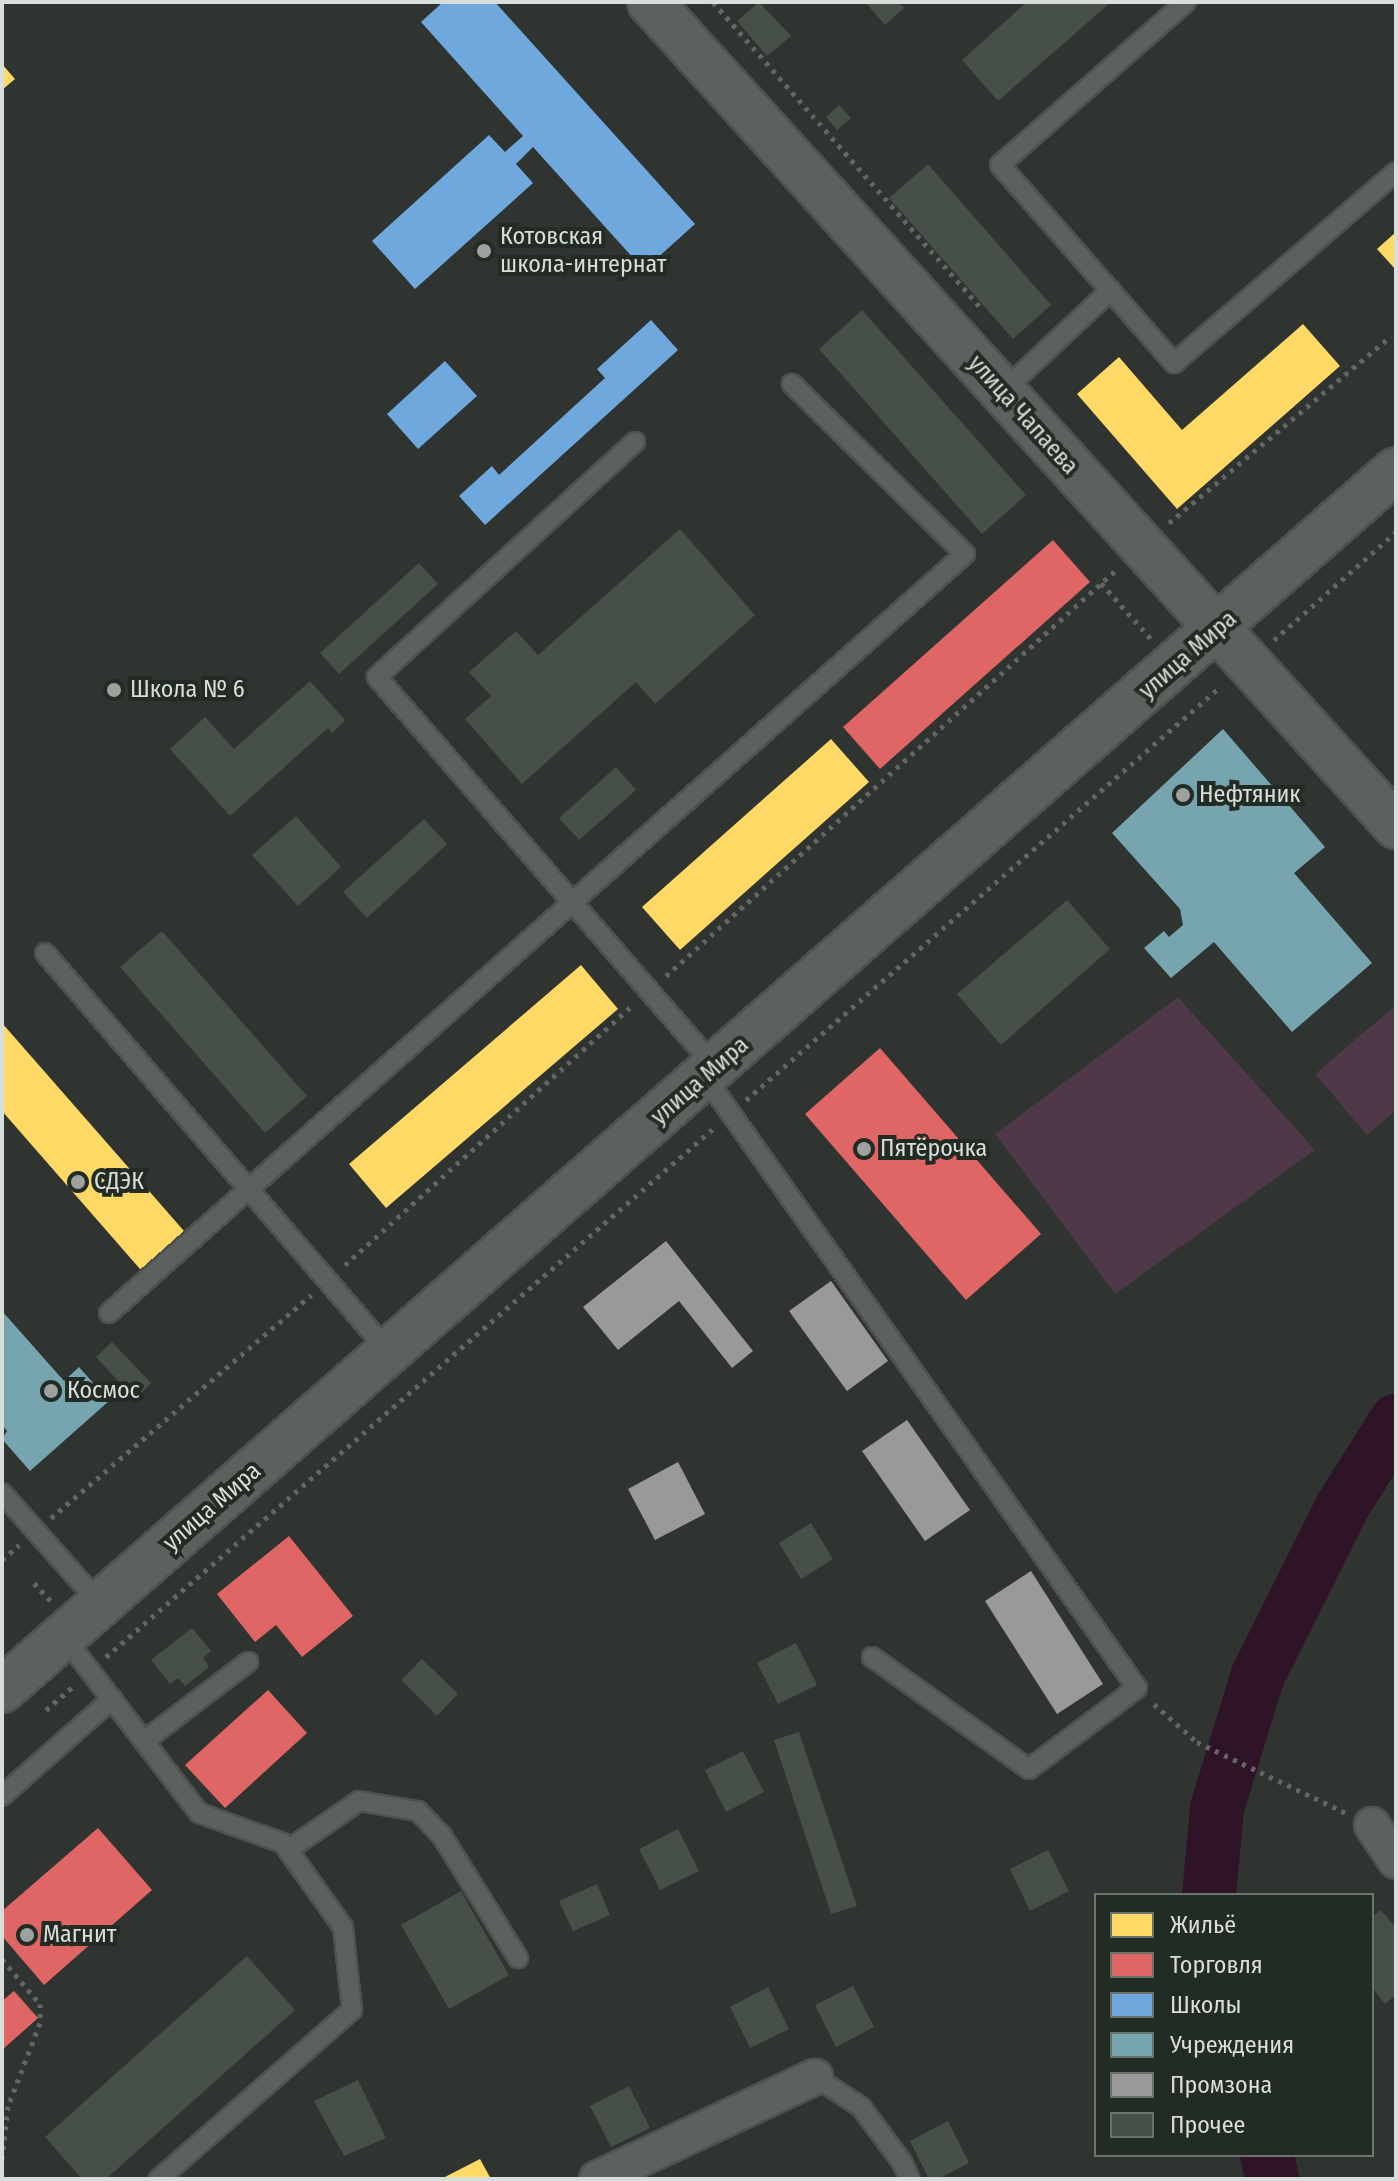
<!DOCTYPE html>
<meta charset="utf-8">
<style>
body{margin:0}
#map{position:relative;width:1398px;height:2181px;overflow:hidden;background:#2f3430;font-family:"Fira Sans Condensed",sans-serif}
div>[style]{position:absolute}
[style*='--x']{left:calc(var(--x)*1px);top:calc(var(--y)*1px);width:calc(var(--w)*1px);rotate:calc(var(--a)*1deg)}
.green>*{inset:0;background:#4f3847}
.homes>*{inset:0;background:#ffd966}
.shops>*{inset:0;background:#e06666}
.schools>*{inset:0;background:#6fa8dc}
.public>*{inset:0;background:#76a5af}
.industry>*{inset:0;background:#999}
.river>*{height:54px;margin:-27px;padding:0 27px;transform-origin:27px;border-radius:27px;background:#2f1427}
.building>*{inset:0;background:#464f48}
.path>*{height:5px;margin-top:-2.5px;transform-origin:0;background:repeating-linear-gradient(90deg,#636664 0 4px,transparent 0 10px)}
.roads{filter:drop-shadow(2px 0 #4e524f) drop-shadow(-2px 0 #4e524f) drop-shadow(0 2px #4e524f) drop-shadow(0 -2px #4e524f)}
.lane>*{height:18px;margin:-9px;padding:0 9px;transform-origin:9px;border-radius:9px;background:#5d615e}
.street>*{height:34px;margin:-17px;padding:0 17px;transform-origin:17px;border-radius:17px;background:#5d615e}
.secondary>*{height:44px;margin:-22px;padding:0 22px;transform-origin:22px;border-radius:22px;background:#5d615e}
.dots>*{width:22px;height:22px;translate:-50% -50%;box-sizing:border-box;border:4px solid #232b25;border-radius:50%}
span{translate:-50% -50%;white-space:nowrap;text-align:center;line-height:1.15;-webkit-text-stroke:8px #232b25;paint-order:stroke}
.poi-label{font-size:24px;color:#d8ded9}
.left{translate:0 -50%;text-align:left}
.street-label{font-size:24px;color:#d8ded9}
.frame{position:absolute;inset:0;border:4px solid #d8ded9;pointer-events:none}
.legend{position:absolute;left:1094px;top:1893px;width:280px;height:264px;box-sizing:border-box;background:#232b25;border:2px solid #6b736d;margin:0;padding:10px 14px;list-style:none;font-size:24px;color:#d8ded9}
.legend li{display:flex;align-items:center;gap:16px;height:40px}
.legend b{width:40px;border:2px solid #6b736d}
</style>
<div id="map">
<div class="green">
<i style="clip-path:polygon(1178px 997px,1315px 1150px,1115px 1294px,995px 1134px)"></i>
<i style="clip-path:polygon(1396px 1005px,1396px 1110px,1367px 1135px,1315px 1074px)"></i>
</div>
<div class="homes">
<i style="clip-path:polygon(2px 64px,15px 79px,2px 90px)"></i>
<i style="clip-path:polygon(1396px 232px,1396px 270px,1377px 249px)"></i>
<i style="clip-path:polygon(1303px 324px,1340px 366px,1177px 509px,1077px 394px,1119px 357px,1182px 430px)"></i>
<i style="clip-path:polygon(831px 739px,869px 782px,680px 950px,642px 907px)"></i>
<i style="clip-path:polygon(581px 965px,618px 1009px,386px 1208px,349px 1164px)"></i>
<i style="clip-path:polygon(2px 1023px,191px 1239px,147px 1277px,2px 1111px)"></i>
<i style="clip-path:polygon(480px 2159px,491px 2179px,441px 2179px)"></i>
</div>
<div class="shops">
<i style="clip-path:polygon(1053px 540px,1090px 582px,880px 769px,843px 727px)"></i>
<i style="clip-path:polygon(880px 1048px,1041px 1234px,966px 1300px,805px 1114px)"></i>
<i style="clip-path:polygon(289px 1536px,353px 1616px,302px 1657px,276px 1625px,255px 1642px,217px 1594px)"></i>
<i style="clip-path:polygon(268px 1690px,307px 1733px,225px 1808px,185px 1765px)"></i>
<i style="clip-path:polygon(98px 1828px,152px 1890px,44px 1985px,2px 1936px,2px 1911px)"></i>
<i style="clip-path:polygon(14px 1991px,38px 2018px,2px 2050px,2px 2001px)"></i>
</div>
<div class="schools">
<i style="clip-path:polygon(443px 2px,495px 2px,695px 224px,644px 270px,533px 147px,516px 164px,533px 183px,415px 289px,372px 241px,489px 135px,505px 152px,523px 136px,421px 22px)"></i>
<i style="clip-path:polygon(651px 320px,678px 350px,485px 525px,459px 496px,492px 466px,499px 475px,605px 378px,597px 369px)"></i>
<i style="clip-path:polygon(445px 361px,477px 396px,418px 449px,387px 414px)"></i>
</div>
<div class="public">
<i style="clip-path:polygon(1223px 729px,1325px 847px,1294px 873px,1372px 963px,1292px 1032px,1214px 942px,1171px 978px,1144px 948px,1164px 931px,1169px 937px,1183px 925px,1180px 909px,1112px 833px)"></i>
<i style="clip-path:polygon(2px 1311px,64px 1381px,79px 1367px,109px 1401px,30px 1471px,2px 1439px,7px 1431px,2px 1425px)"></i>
</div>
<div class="industry">
<i style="clip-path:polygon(666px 1241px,753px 1351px,732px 1368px,679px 1301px,618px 1350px,583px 1307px)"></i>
<i style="clip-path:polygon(831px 1281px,888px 1361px,847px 1391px,789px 1311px)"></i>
<i style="clip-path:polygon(907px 1420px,970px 1510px,925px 1541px,862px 1451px)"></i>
<i style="clip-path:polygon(678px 1462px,705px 1514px,655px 1540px,628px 1489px)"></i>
<i style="clip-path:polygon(1031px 1571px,1103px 1684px,1057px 1714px,985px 1601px)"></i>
</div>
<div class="river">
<i style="--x:1209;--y:1895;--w:87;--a:-84.7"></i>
<i style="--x:1217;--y:1808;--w:139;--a:-72.9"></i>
<i style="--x:1258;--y:1675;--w:188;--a:-63.4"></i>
<i style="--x:1342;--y:1507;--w:102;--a:-57.9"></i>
<i style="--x:1267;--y:2155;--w:25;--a:78"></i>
</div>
<div class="building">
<i style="clip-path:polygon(759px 2px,791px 36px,767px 56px,737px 21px)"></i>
<i style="clip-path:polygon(865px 2px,899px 2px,904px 8px,885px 25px)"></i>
<i style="clip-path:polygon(1027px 2px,1111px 2px,998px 101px,962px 60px)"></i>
<i style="clip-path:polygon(839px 105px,851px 118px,837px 130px,826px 117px)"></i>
<i style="clip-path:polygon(928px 164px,1051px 305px,1013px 339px,889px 198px)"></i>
<i style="clip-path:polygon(862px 310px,1026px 495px,982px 534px,819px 349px)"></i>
<i style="clip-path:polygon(680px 529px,755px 615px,655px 704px,636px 682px,522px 784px,465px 719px,491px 696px,469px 672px,516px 631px,538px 655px)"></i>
<i style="clip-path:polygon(419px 563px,438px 584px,339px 674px,320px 653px)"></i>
<i style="clip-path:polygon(310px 681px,345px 720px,332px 733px,328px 728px,230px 816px,170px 749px,205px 717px,234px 749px)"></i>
<i style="clip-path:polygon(616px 767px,636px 790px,579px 840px,559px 818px)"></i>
<i style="clip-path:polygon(296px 816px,341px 867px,298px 906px,252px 855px)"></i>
<i style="clip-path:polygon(424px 819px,447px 844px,367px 918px,343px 892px)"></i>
<i style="clip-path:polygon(1067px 900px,1110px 949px,1001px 1045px,957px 994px)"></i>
<i style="clip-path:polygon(162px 931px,307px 1096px,265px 1133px,120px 967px)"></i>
<i style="clip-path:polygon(112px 1342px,151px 1383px,135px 1399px,96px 1357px)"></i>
<i style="clip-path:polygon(811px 1523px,833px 1559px,801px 1579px,779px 1543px)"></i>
<i style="clip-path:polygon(192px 1628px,211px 1651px,203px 1658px,209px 1667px,185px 1686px,178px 1678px,170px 1684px,151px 1660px)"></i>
<i style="clip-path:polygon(796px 1643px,817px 1685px,778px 1704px,757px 1663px)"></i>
<i style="clip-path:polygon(422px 1659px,458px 1694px,437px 1716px,401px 1680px)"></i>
<i style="clip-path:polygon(799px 1732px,857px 1906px,831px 1914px,774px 1740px)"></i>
<i style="clip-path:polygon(743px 1751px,764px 1792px,726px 1812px,705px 1770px)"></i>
<i style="clip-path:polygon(678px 1829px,699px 1871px,660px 1890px,639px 1849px)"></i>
<i style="clip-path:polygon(1048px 1850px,1069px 1891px,1030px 1911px,1010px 1869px)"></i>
<i style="clip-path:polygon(597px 1884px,610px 1915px,573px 1931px,559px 1901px)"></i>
<i style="clip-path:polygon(461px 1891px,509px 1975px,449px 2009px,401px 1925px)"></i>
<i style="clip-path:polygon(1381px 1910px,1396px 1928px,1396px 1995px,1385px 2004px,1372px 1987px,1372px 1917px)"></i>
<i style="clip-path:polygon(247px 1956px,295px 2010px,106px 2179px,82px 2179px,45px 2137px)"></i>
<i style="clip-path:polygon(853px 1986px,874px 2027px,836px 2047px,815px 2005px)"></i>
<i style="clip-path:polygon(768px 1987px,789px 2029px,750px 2048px,730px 2007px)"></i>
<i style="clip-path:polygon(358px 2080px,386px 2138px,344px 2156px,314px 2101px)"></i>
<i style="clip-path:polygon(629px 2086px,650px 2128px,611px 2147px,590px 2106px)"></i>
<i style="clip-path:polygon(948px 2121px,969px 2163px,938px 2179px,929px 2179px,910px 2141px)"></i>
</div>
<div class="path">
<i style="--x:713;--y:2;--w:404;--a:48.8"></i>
<i style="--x:1169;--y:523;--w:290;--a:-40.1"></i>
<i style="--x:1101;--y:583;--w:75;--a:48.2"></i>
<i style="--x:1274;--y:640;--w:163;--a:-41.5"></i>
<i style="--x:666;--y:976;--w:606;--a:-42.06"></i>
<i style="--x:746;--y:1100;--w:630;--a:-41.07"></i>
<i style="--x:345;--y:1265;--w:387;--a:-42.1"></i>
<i style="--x:51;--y:1518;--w:343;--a:-40.6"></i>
<i style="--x:2;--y:1560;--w:23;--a:-41"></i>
<i style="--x:34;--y:1583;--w:26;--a:47"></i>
<i style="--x:106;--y:1657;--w:806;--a:-41.03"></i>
<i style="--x:1154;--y:1704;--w:57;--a:41.5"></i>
<i style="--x:1197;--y:1742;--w:165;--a:25.5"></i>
<i style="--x:46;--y:1710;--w:38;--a:-41"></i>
<i style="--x:2;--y:1959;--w:59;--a:49.8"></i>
<i style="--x:40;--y:2004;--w:19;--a:90"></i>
<i style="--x:40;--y:2023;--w:89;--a:111.1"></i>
<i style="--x:8;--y:2106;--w:53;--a:96.5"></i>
</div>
<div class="roads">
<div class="lane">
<i style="--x:1186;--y:2;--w:247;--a:138.8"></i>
<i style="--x:1000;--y:165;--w:264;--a:48.7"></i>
<i style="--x:1174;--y:363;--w:293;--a:-40.7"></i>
<i style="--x:1002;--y:392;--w:149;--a:-43.1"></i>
<i style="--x:635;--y:442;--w:349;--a:137.7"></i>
<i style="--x:377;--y:677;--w:517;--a:49.07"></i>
<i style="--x:45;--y:953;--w:527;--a:49.23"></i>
<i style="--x:705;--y:1077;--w:748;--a:54.74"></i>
<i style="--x:1137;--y:1688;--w:135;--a:143.1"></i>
<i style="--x:1029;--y:1769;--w:193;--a:-144.5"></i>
<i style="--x:109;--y:1313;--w:1144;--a:-41.56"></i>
<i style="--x:965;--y:554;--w:243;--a:-135.5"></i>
<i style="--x:2;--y:1493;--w:149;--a:48.5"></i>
<i style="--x:64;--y:1637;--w:222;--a:52.5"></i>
<i style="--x:199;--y:1813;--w:89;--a:19.7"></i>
<i style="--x:283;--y:1843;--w:103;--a:54.5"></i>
<i style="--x:343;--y:1927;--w:83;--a:83.8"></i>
<i style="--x:352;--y:2010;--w:257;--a:138.8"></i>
<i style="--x:144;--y:1741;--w:131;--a:-37.2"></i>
<i style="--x:2;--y:1796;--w:147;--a:-41.4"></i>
<i style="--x:288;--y:1850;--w:86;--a:-34.6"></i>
<i style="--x:359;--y:1801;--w:60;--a:9.6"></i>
<i style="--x:418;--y:1811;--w:35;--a:46"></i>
<i style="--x:442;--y:1836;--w:144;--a:58.1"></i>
<i style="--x:815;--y:2077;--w:55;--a:33.1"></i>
<i style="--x:861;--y:2107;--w:69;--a:53.3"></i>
<i style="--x:902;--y:2162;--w:19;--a:65"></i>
</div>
<div class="street">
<i style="--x:1372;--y:1825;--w:43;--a:56.3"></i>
<i style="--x:597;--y:2179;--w:241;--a:-25.1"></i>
</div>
<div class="secondary">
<i style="--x:650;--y:2;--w:1112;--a:47.84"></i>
<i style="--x:2;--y:1690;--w:1852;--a:-41.19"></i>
</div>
</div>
<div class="dots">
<i style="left:484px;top:251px;background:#9da29e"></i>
<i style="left:114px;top:690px;background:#9da29e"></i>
<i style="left:1183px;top:795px;background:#9da29e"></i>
<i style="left:864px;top:1149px;background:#9da29e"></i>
<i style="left:78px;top:1182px;background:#9da29e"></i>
<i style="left:51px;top:1391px;background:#9da29e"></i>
<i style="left:27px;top:1935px;background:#9da29e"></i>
</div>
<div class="poi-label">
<span class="left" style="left:500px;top:251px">Котовская<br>школа-интернат</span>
<span class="left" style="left:130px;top:690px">Школа № 6</span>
<span class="left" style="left:1199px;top:795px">Нефтяник</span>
<span class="left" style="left:880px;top:1149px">Пятёрочка</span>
<span class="left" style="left:94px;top:1182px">СДЭК</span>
<span class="left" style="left:67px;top:1391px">Космос</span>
<span class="left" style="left:43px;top:1935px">Магнит</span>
</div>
<div class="street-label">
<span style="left:1023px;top:415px;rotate:48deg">улица Чапаева</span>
<span style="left:1188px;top:655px;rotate:-41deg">улица Мира</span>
<span style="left:700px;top:1081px;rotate:-41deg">улица Мира</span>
<span style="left:212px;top:1507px;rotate:-41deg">улица Мира</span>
</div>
<div class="frame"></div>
<ul class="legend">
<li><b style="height:22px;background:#ffd966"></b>Жильё</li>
<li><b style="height:22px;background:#e06666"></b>Торговля</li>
<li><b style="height:22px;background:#6fa8dc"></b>Школы</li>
<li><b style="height:22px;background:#76a5af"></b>Учреждения</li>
<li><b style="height:22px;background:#999"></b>Промзона</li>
<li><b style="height:22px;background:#464f48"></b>Прочее</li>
</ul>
</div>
